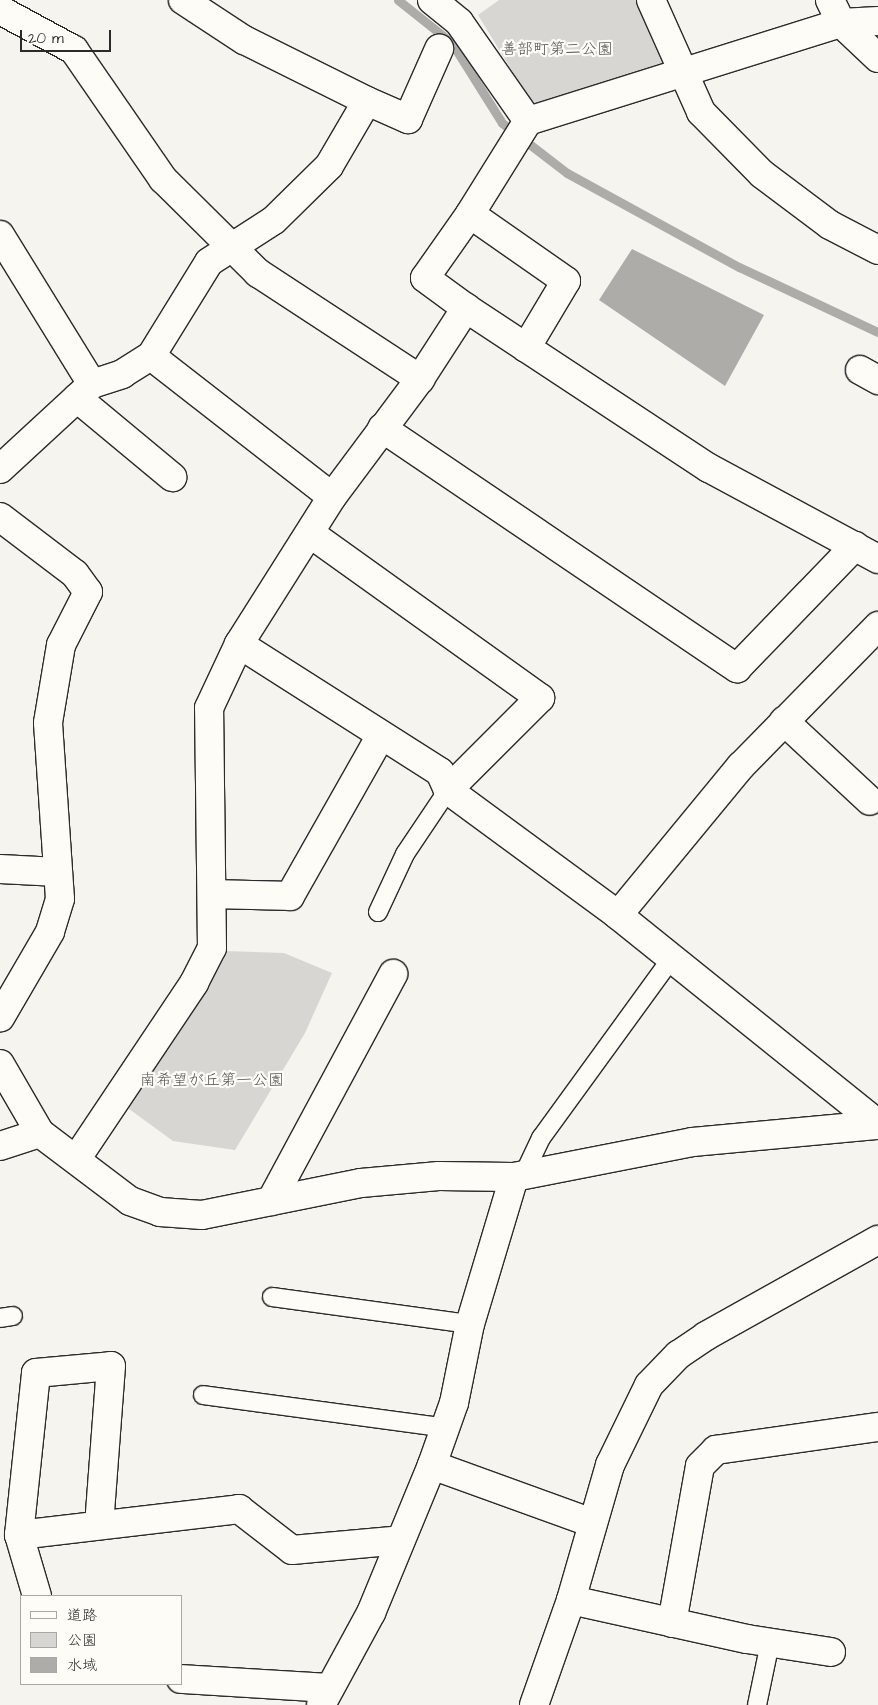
<!DOCTYPE html>
<meta charset="utf-8">
<style>
body{margin:0}
#map{position:relative;width:878px;height:1705px;overflow:hidden;background:#f5f4ef;font-family:"Architects Daughter","Klee One",sans-serif}
div>[style]{position:absolute}
[style*='--x']{left:calc(var(--x)*1px);top:calc(var(--y)*1px);width:calc(var(--w)*1px);rotate:calc(var(--a)*1deg)}
.green>*{inset:0;background:#d7d6d2}
.water>*{inset:0;background:#adaca9}
.stream>*{height:9px;margin:-4.5px;padding:0 4.5px;transform-origin:4.5px;border-radius:4.5px;background:#adaca9}
.roads{filter:drop-shadow(1px 0 #2b2b2b) drop-shadow(-1px 0 #2b2b2b) drop-shadow(0 1px #2b2b2b) drop-shadow(0 -1px #2b2b2b)}
.service>*{height:18px;margin:-9px;padding:0 9px;transform-origin:9px;border-radius:9px;background:#fdfcf7}
.minor>*{height:28px;margin:-14px;padding:0 14px;transform-origin:14px;border-radius:14px;background:#fdfcf7}
.tertiary>*{height:28px;margin:-14px;padding:0 14px;transform-origin:14px;border-radius:14px;background:#fdfcf7}
span{translate:-50% -50%;white-space:nowrap;text-align:center;line-height:1.15;-webkit-text-stroke:4.5px #fdfcf7;paint-order:stroke}
.park-label{font-size:16px;color:#565655}
.legend{position:absolute;left:20px;top:1595px;width:162px;height:90px;box-sizing:border-box;background:#fdfcf7;border:1px solid #a9a8a5;margin:0;padding:6px 9px;list-style:none;font-size:15px;color:#2b2b2b}
.legend li{display:flex;align-items:center;gap:10px;height:25px}
.legend b{width:25px;border:1px solid #a9a8a5}
.scale{position:absolute;left:20px;top:30px;width:91px;height:22px;box-sizing:border-box;border:2px solid #2b2b2b;border-top:0;padding-left:6px;font-size:15px;line-height:18px;white-space:nowrap;color:#2b2b2b;-webkit-text-stroke:4px #fdfcf7;paint-order:stroke}
</style>
<div id="map">
<div class="green">
<i style="clip-path:polygon(499px 0,643px 0,670px 67px,534px 107px,478px 15px)"></i>
<i style="clip-path:polygon(223px 951px,284px 953px,332px 973px,305px 1033px,235px 1150px,173px 1141px,125px 1106px)"></i>
</div>
<div class="water">
<i style="clip-path:polygon(632px 249px,764px 315px,725px 386px,599px 300px)"></i>
</div>
<div class="stream">
<i style="--x:398;--y:0;--w:69;--a:38.5"></i>
<i style="--x:452;--y:43;--w:94;--a:58"></i>
<i style="--x:502;--y:123;--w:82;--a:37.6"></i>
<i style="--x:567;--y:173;--w:196;--a:28.7"></i>
<i style="--x:739;--y:267;--w:153;--a:25.1"></i>
</div>
<div class="roads">
<div class="service">
<i style="--x:378;--y:912;--w:64;--a:-65"></i>
<i style="--x:405;--y:854;--w:77;--a:-56.1"></i>
<i style="--x:523;--y:1176;--w:42;--a:-64.7"></i>
<i style="--x:541;--y:1138;--w:223;--a:-54"></i>
<i style="--x:272;--y:1297;--w:200;--a:7.8"></i>
<i style="--x:0;--y:1318;--w:13;--a:-9"></i>
<i style="--x:203;--y:1395;--w:245;--a:7.7"></i>
<i style="--x:757;--y:1705;--w:63;--a:-78.2"></i>
</div>
<div class="minor">
<i style="--x:432;--y:0;--w:35;--a:39"></i>
<i style="--x:459;--y:22;--w:121;--a:55.1"></i>
<i style="--x:830;--y:0;--w:25;--a:64"></i>
<i style="--x:841;--y:23;--w:51;--a:43.4"></i>
<i style="--x:0;--y:10;--w:84;--a:28.4"></i>
<i style="--x:74;--y:50;--w:157;--a:55.4"></i>
<i style="--x:163;--y:179;--w:134;--a:44.7"></i>
<i style="--x:258;--y:273;--w:194;--a:33.2"></i>
<i style="--x:367;--y:101;--w:45;--a:23.7"></i>
<i style="--x:408;--y:119;--w:77;--a:-66.1"></i>
<i style="--x:470;--y:214;--w:110;--a:-58.1"></i>
<i style="--x:528;--y:121;--w:328;--a:-17.4"></i>
<i style="--x:841;--y:23;--w:37;--a:-3"></i>
<i style="--x:0;--y:235;--w:175;--a:58.3"></i>
<i style="--x:526;--y:348;--w:78;--a:-59.2"></i>
<i style="--x:566;--y:281;--w:117;--a:-145.1"></i>
<i style="--x:470;--y:214;--w:78;--a:125.1"></i>
<i style="--x:425;--y:278;--w:51;--a:36.2"></i>
<i style="--x:466;--y:308;--w:291;--a:33.4"></i>
<i style="--x:709;--y:468;--w:192;--a:28.3"></i>
<i style="--x:151;--y:356;--w:229;--a:37.9"></i>
<i style="--x:860;--y:370;--w:21;--a:29"></i>
<i style="--x:77;--y:398;--w:124;--a:39.7"></i>
<i style="--x:382;--y:428;--w:429;--a:34.1"></i>
<i style="--x:737;--y:668;--w:170;--a:-46"></i>
<i style="--x:0;--y:469;--w:125;--a:-42.7"></i>
<i style="--x:92;--y:384;--w:32;--a:-18"></i>
<i style="--x:122;--y:374;--w:34;--a:-32"></i>
<i style="--x:151;--y:356;--w:110;--a:-58.3"></i>
<i style="--x:209;--y:262;--w:77;--a:-32.9"></i>
<i style="--x:274;--y:220;--w:77;--a:-44.5"></i>
<i style="--x:329;--y:166;--w:75;--a:-59.7"></i>
<i style="--x:367;--y:101;--w:137;--a:-153.6"></i>
<i style="--x:244;--y:40;--w:73;--a:-146.7"></i>
<i style="--x:0;--y:517;--w:94;--a:37.2"></i>
<i style="--x:75;--y:574;--w:22;--a:54"></i>
<i style="--x:88;--y:592;--w:59;--a:117"></i>
<i style="--x:61;--y:645;--w:79;--a:99.5"></i>
<i style="--x:48;--y:723;--w:176;--a:86.1"></i>
<i style="--x:60;--y:899;--w:34;--a:107"></i>
<i style="--x:50;--y:932;--w:99;--a:120.2"></i>
<i style="--x:311;--y:534;--w:282;--a:35.6"></i>
<i style="--x:540;--y:698;--w:130;--a:135"></i>
<i style="--x:239;--y:644;--w:238;--a:32.5"></i>
<i style="--x:440;--y:772;--w:20;--a:66"></i>
<i style="--x:448;--y:790;--w:211;--a:36.3"></i>
<i style="--x:618;--y:915;--w:334;--a:38.8"></i>
<i style="--x:784;--y:721;--w:117;--a:42.9"></i>
<i style="--x:0;--y:869;--w:58;--a:3"></i>
<i style="--x:214;--y:894;--w:76;--a:1.5"></i>
<i style="--x:290;--y:896;--w:183;--a:-60.5"></i>
<i style="--x:618;--y:915;--w:193;--a:-50.5"></i>
<i style="--x:741;--y:766;--w:196;--a:-45.6"></i>
<i style="--x:0;--y:1064;--w:80;--a:59.9"></i>
<i style="--x:40;--y:1133;--w:113;--a:37.1"></i>
<i style="--x:130;--y:1201;--w:32;--a:20"></i>
<i style="--x:160;--y:1212;--w:42;--a:4.1"></i>
<i style="--x:202;--y:1215;--w:162;--a:-11.4"></i>
<i style="--x:361;--y:1183;--w:78;--a:-5.1"></i>
<i style="--x:439;--y:1176;--w:75;--a:0.8"></i>
<i style="--x:514;--y:1177;--w:182;--a:-11.1"></i>
<i style="--x:693;--y:1142;--w:186;--a:-5.3"></i>
<i style="--x:0;--y:1146;--w:42;--a:-18"></i>
<i style="--x:77;--y:1158;--w:211;--a:-56.2"></i>
<i style="--x:194;--y:983;--w:39;--a:-63"></i>
<i style="--x:212;--y:948;--w:240;--a:-90.7"></i>
<i style="--x:209;--y:708;--w:71;--a:-64.9"></i>
<i style="--x:239;--y:644;--w:174;--a:-57.7"></i>
<i style="--x:332;--y:497;--w:147;--a:-53.3"></i>
<i style="--x:420;--y:379;--w:85;--a:-57.1"></i>
<i style="--x:271;--y:1201;--w:258;--a:-61.7"></i>
<i style="--x:432;--y:1465;--w:170;--a:19.9"></i>
<i style="--x:19;--y:1535;--w:222;--a:-6.7"></i>
<i style="--x:239;--y:1509;--w:67;--a:37.7"></i>
<i style="--x:292;--y:1550;--w:109;--a:-5.2"></i>
<i style="--x:37;--y:1596;--w:64;--a:-106.4"></i>
<i style="--x:19;--y:1535;--w:163;--a:-84"></i>
<i style="--x:36;--y:1373;--w:75;--a:-5.3"></i>
<i style="--x:111;--y:1366;--w:159;--a:94.3"></i>
<i style="--x:571;--y:1600;--w:180;--a:12.5"></i>
<i style="--x:747;--y:1639;--w:85;--a:8.8"></i>
<i style="--x:672;--y:1623;--w:159;--a:-79.9"></i>
<i style="--x:700;--y:1466;--w:23;--a:-45"></i>
<i style="--x:716;--y:1450;--w:164;--a:-8.1"></i>
<i style="--x:181;--y:1679;--w:147;--a:3.5"></i>
<i style="--x:321;--y:1705;--w:105;--a:-61.5"></i>
<i style="--x:371;--y:1613;--w:160;--a:-67.6"></i>
<i style="--x:432;--y:1465;--w:66;--a:-70.5"></i>
<i style="--x:454;--y:1403;--w:81;--a:-78.6"></i>
<i style="--x:470;--y:1324;--w:153;--a:-73.3"></i>
<i style="--x:534;--y:1705;--w:111;--a:-70.6"></i>
<i style="--x:571;--y:1600;--w:141;--a:-73.9"></i>
<i style="--x:610;--y:1465;--w:89;--a:-64"></i>
<i style="--x:649;--y:1385;--w:42;--a:-46"></i>
<i style="--x:678;--y:1355;--w:34;--a:-34"></i>
<i style="--x:706;--y:1336;--w:197;--a:-29.2"></i>
</div>
<div class="tertiary">
<i style="--x:651;--y:0;--w:123;--a:65.9"></i>
<i style="--x:701;--y:112;--w:87;--a:45.5"></i>
<i style="--x:762;--y:174;--w:85;--a:36.9"></i>
<i style="--x:830;--y:225;--w:54;--a:27.5"></i>
</div>
</div>
<div class="park-label">
<span style="left:557px;top:49px">善部町第二公園</span>
<span style="left:212px;top:1080px">南希望が丘第一公園</span>
</div>
<ul class="legend">
<li><b style="height:6px;background:#fdfcf7"></b>道路</li>
<li><b style="height:14px;background:#d7d6d2"></b>公園</li>
<li><b style="height:14px;background:#adaca9"></b>水域</li>
</ul>
<div class="scale">20 m</div>
</div>
